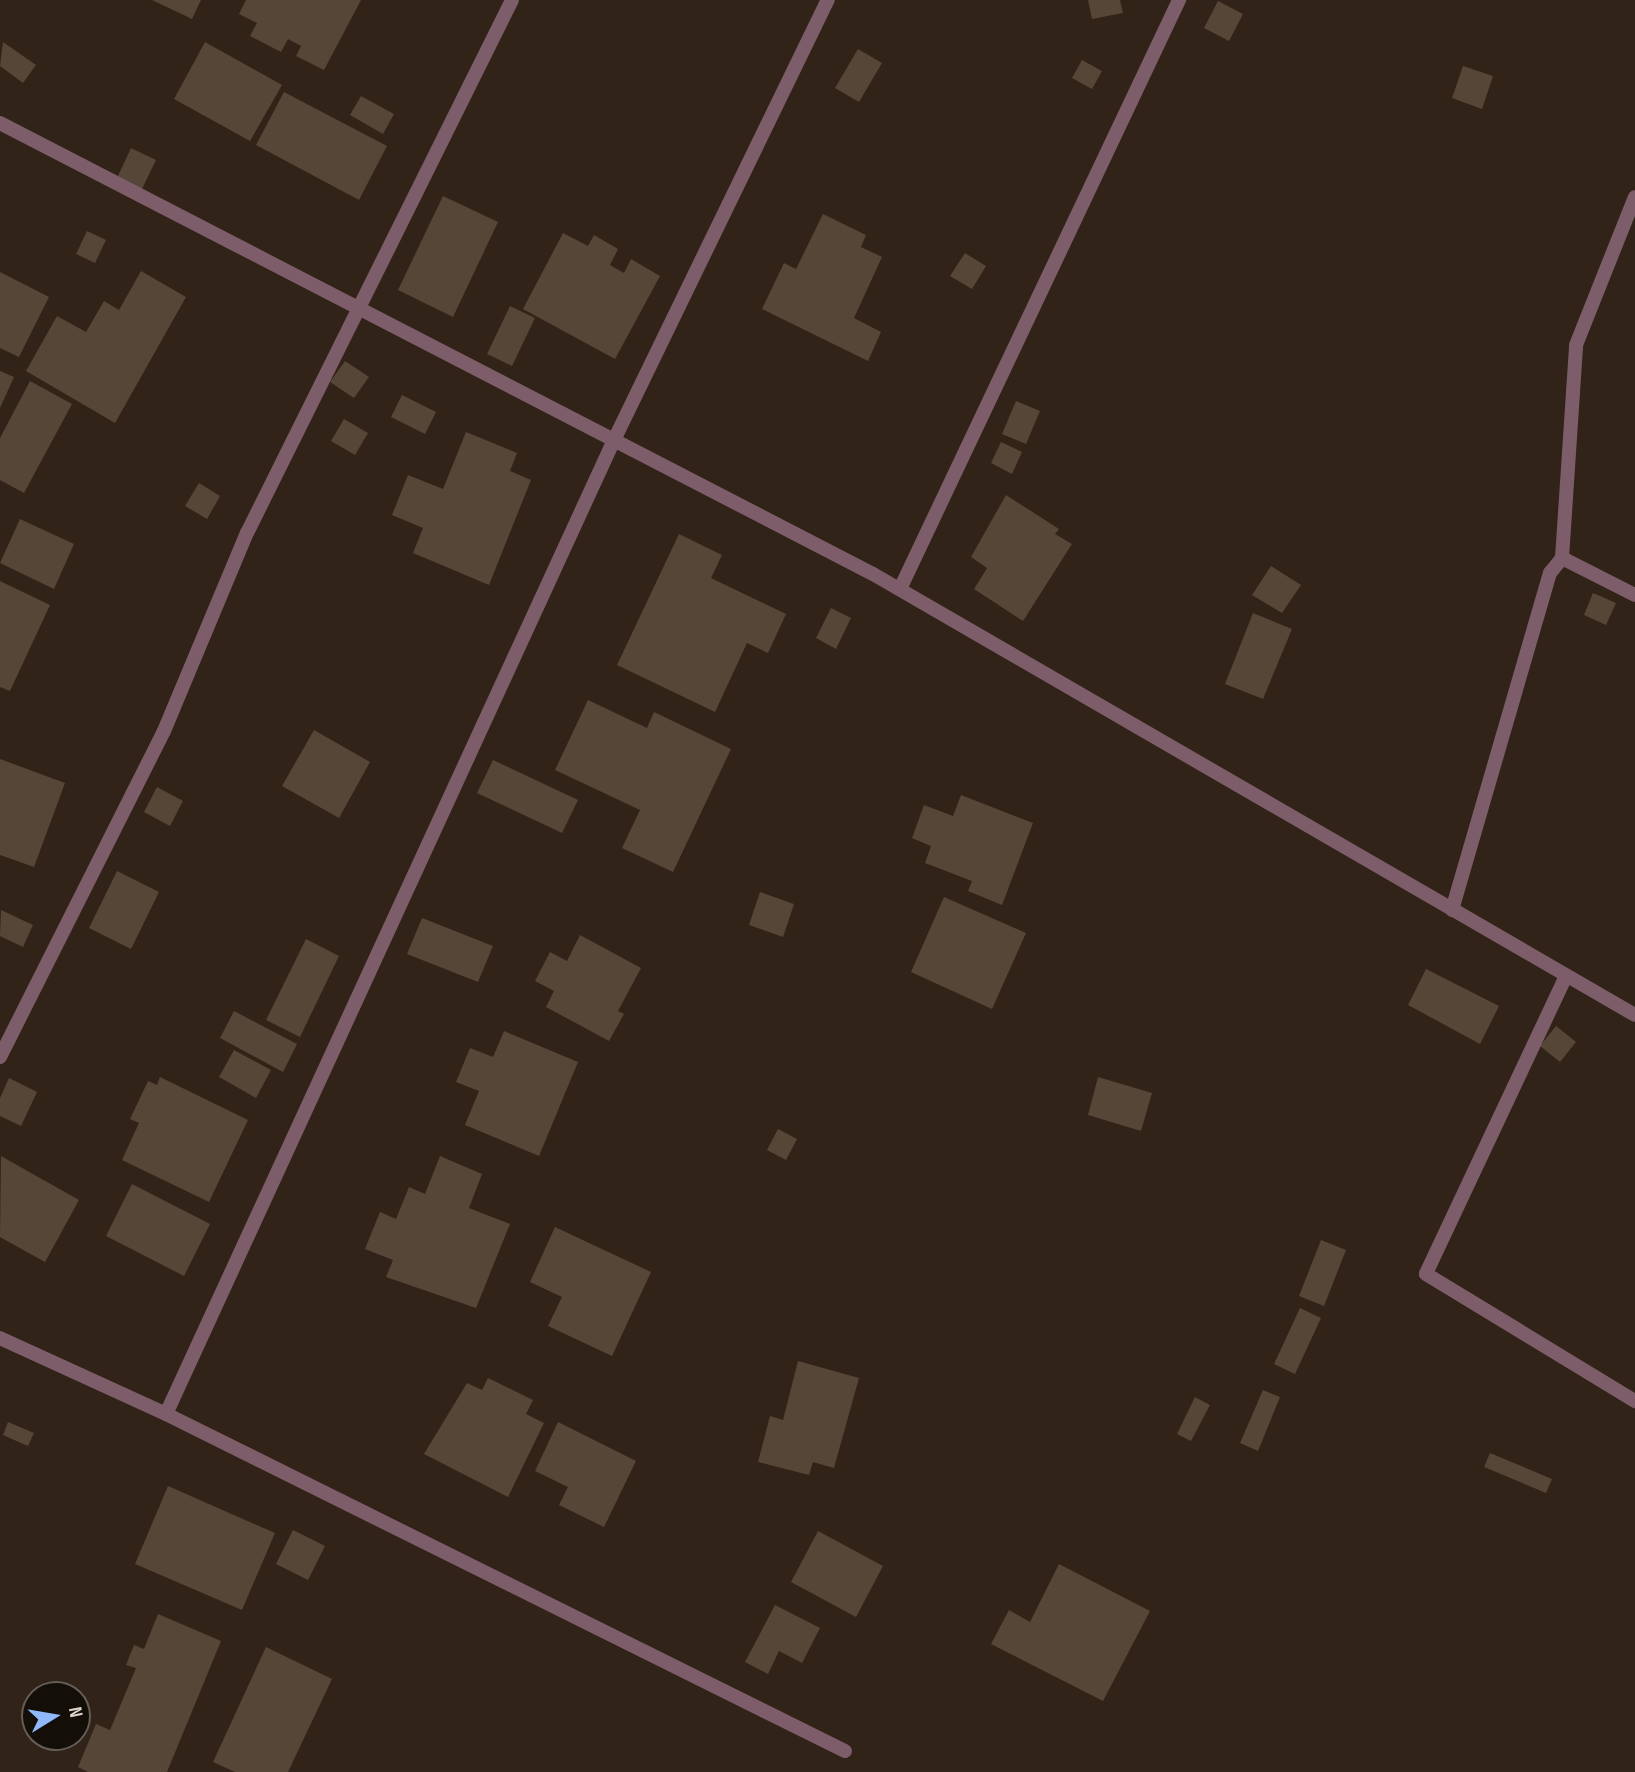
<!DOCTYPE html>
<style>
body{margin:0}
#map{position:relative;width:1635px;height:1772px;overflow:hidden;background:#312317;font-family:"Sofia Sans Condensed",sans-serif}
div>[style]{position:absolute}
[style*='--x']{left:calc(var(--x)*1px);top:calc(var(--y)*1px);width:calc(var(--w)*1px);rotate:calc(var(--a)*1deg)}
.building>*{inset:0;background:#554638}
.street>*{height:14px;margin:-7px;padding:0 7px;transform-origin:7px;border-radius:7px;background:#7e5d6b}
span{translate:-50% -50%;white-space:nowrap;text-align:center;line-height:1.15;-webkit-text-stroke:5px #140e09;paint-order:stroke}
.north{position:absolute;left:21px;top:1681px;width:70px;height:70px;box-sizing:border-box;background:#140e09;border:2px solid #655e57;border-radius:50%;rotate:79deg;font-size:19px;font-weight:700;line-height:28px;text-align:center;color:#ded5cc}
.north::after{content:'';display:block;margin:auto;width:24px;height:32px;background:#90b8fd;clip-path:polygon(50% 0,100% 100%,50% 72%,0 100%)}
</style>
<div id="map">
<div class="building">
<i style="clip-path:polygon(152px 0,201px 0,192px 19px)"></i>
<i style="clip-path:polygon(246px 0,361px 0,324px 70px,296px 56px,301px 46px,288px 39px,281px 52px,250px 36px,257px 23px,239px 14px)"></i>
<i style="clip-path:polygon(1088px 0,1120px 0,1123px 13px,1092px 19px)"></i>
<i style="clip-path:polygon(1218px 1px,1243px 14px,1229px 41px,1204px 28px)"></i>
<i style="clip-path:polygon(3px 42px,36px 65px,23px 83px,0 66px)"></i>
<i style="clip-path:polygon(205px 42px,282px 85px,250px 141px,174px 99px)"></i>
<i style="clip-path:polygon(858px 49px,882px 63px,859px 102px,835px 88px)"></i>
<i style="clip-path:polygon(1082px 60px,1102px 71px,1092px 89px,1072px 78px)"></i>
<i style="clip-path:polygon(1463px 66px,1493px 76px,1482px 109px,1452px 98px)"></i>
<i style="clip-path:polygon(284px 92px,387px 146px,359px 200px,256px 145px)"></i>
<i style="clip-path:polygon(361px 96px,394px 114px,383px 134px,350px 115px)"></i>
<i style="clip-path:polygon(131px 148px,156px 160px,142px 189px,117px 178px)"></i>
<i style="clip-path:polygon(443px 196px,498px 222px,453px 317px,398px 290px)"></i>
<i style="clip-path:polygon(823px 214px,866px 235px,861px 247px,882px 257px,854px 318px,881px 332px,868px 361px,762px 309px,784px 263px,796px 269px)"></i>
<i style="clip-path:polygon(87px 231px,106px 240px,95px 263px,76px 254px)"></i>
<i style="clip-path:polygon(563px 233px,588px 246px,594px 235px,618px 249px,610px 265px,624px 273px,631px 259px,660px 276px,615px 359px,523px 309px)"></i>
<i style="clip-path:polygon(965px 253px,986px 266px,972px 289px,950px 276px)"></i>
<i style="clip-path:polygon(141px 271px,186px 297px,115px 423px,26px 371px,57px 316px,86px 332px,104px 301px,119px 310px)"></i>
<i style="clip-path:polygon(0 272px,49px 297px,19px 357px,0 348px)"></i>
<i style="clip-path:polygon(510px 306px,535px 318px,512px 366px,487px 354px)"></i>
<i style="clip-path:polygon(345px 361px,369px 377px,354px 398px,330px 382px)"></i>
<i style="clip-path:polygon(0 371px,14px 377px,0 408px)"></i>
<i style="clip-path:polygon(30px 381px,72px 404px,24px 493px,0 480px,0 438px)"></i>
<i style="clip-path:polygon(402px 395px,436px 412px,425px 434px,391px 417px)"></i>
<i style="clip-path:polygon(1016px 401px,1040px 411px,1026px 444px,1002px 434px)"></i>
<i style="clip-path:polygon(344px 419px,368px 433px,355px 455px,331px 441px)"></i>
<i style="clip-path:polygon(466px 432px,517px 453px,510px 471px,531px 480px,489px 585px,413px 553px,423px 528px,392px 515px,408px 475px,443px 489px)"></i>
<i style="clip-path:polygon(1001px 442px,1022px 452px,1012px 474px,991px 463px)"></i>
<i style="clip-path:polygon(199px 483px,220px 496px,207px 519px,185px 506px)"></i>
<i style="clip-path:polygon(1006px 495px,1059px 529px,1055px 534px,1072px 544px,1023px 621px,974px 589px,987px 568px,971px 557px)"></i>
<i style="clip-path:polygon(20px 519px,74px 544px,54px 589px,0 563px)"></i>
<i style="clip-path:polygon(679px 534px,722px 555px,711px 578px,786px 614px,768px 653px,747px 643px,715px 712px,617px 665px)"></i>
<i style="clip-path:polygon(1271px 566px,1301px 585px,1282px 613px,1252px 595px)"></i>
<i style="clip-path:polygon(0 581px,50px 605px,10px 691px,0 687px)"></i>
<i style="clip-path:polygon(1593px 593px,1616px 603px,1606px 625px,1584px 615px)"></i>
<i style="clip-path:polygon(831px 608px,851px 618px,836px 649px,816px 638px)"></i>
<i style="clip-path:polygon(1253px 613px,1292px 629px,1263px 699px,1225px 684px)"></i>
<i style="clip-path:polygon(588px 700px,647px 728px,654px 712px,731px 749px,673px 872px,622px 848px,640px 810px,555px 770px)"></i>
<i style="clip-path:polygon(314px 730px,370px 762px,339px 818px,282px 786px)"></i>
<i style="clip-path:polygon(0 759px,65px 783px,34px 867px,0 855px)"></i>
<i style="clip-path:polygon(493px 760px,578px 800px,562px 833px,477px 793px)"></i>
<i style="clip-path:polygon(157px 787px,183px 801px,170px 826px,144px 812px)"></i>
<i style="clip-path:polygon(961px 795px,1033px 823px,1002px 905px,968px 891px,972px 881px,925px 863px,931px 846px,912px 838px,924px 805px,953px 816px)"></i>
<i style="clip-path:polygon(117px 871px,159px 892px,131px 949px,89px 928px)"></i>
<i style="clip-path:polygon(760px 892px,794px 904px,783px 937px,749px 925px)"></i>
<i style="clip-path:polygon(944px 897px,1026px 933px,992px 1009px,911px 972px)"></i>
<i style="clip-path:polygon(1px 910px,33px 925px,23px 947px,0 936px)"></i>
<i style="clip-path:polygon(422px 918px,493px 946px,478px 982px,407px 954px)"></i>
<i style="clip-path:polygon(580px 935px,641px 968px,618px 1011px,624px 1014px,609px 1041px,546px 1007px,554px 991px,535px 981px,550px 952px,567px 961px)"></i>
<i style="clip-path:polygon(306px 939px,339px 956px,300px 1037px,266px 1020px)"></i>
<i style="clip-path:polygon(1426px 969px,1499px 1006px,1480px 1044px,1408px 1005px)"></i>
<i style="clip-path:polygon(234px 1011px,297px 1044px,283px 1072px,220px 1038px)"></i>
<i style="clip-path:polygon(1556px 1026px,1576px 1042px,1560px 1062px,1540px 1046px)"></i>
<i style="clip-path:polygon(504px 1031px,578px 1062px,539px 1156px,465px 1125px,479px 1091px,456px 1082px,470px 1048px,493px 1057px)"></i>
<i style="clip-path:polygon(234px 1050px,271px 1070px,256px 1098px,219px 1077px)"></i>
<i style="clip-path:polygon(160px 1077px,248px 1120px,209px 1202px,122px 1160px,139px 1123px,130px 1119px,148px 1081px,157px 1085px)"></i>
<i style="clip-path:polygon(1098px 1077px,1152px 1093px,1141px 1131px,1088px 1115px)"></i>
<i style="clip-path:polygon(9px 1078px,37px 1092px,21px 1126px,0 1116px,0 1098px)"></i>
<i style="clip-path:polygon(778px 1129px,797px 1139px,786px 1160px,767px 1150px)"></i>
<i style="clip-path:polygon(1px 1156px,79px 1200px,45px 1262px,0 1237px)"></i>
<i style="clip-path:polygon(440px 1156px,482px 1174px,469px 1208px,510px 1224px,476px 1308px,386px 1277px,393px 1260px,365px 1249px,380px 1212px,396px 1219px,409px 1187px,425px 1194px)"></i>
<i style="clip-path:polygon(132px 1184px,210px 1224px,184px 1276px,106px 1236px)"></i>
<i style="clip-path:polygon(555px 1227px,651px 1272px,612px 1356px,548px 1326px,562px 1297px,530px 1282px)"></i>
<i style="clip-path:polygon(1321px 1240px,1346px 1250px,1324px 1306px,1299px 1296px)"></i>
<i style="clip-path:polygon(1300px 1308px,1321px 1318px,1295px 1374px,1274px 1364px)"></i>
<i style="clip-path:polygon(798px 1361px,859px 1378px,834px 1468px,813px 1462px,809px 1475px,758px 1462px,770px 1416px,783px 1420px)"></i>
<i style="clip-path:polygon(488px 1378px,533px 1400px,526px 1414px,544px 1423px,508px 1497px,424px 1454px,467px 1383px,482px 1390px)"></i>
<i style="clip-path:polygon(1263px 1390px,1280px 1397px,1258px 1451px,1240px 1443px)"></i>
<i style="clip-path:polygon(1195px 1397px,1210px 1405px,1191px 1441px,1177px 1434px)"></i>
<i style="clip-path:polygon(8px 1422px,34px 1433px,28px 1446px,3px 1435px)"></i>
<i style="clip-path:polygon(558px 1422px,636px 1461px,604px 1527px,559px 1505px,568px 1487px,535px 1471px)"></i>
<i style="clip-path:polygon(1490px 1453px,1552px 1479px,1546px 1493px,1484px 1467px)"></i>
<i style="clip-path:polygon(168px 1486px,275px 1533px,242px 1610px,135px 1564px)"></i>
<i style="clip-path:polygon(293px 1530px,325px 1546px,308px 1580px,276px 1564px)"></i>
<i style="clip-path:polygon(818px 1531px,883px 1566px,856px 1617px,791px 1582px)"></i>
<i style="clip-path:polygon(1059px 1564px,1150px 1611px,1103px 1701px,991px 1644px,1009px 1610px,1030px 1622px)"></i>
<i style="clip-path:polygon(775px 1605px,820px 1628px,802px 1663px,779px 1651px,768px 1674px,745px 1662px)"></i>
<i style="clip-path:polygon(158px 1614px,221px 1641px,167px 1772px,88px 1772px,78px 1767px,96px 1724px,110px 1730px,136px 1668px,126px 1665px,134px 1645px,144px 1649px)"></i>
<i style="clip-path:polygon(266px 1647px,332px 1679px,288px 1772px,235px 1772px,213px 1762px)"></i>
</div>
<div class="street">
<i style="--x:0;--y:123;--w:983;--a:27.32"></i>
<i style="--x:873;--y:574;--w:880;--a:30.06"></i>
<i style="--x:1562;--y:558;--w:82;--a:26.9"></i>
<i style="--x:900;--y:589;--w:652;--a:-64.65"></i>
<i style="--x:1452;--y:910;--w:351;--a:-73.8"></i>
<i style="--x:1550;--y:573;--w:19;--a:-51"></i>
<i style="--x:1562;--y:558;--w:213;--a:-86.2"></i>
<i style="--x:1576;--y:345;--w:159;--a:-68.3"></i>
<i style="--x:1566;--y:976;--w:329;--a:115.2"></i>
<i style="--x:1426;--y:1274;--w:245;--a:31.3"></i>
<i style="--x:0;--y:1057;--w:365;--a:-63.3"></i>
<i style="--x:164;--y:731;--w:215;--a:-67.3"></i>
<i style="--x:247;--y:533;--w:595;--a:-63.56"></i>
<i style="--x:0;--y:1338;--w:183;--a:24.6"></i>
<i style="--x:166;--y:1414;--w:758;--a:26.4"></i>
<i style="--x:166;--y:1414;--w:1074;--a:-65.3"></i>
<i style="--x:615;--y:438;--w:487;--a:-64.1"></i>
</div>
<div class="north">N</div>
</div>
